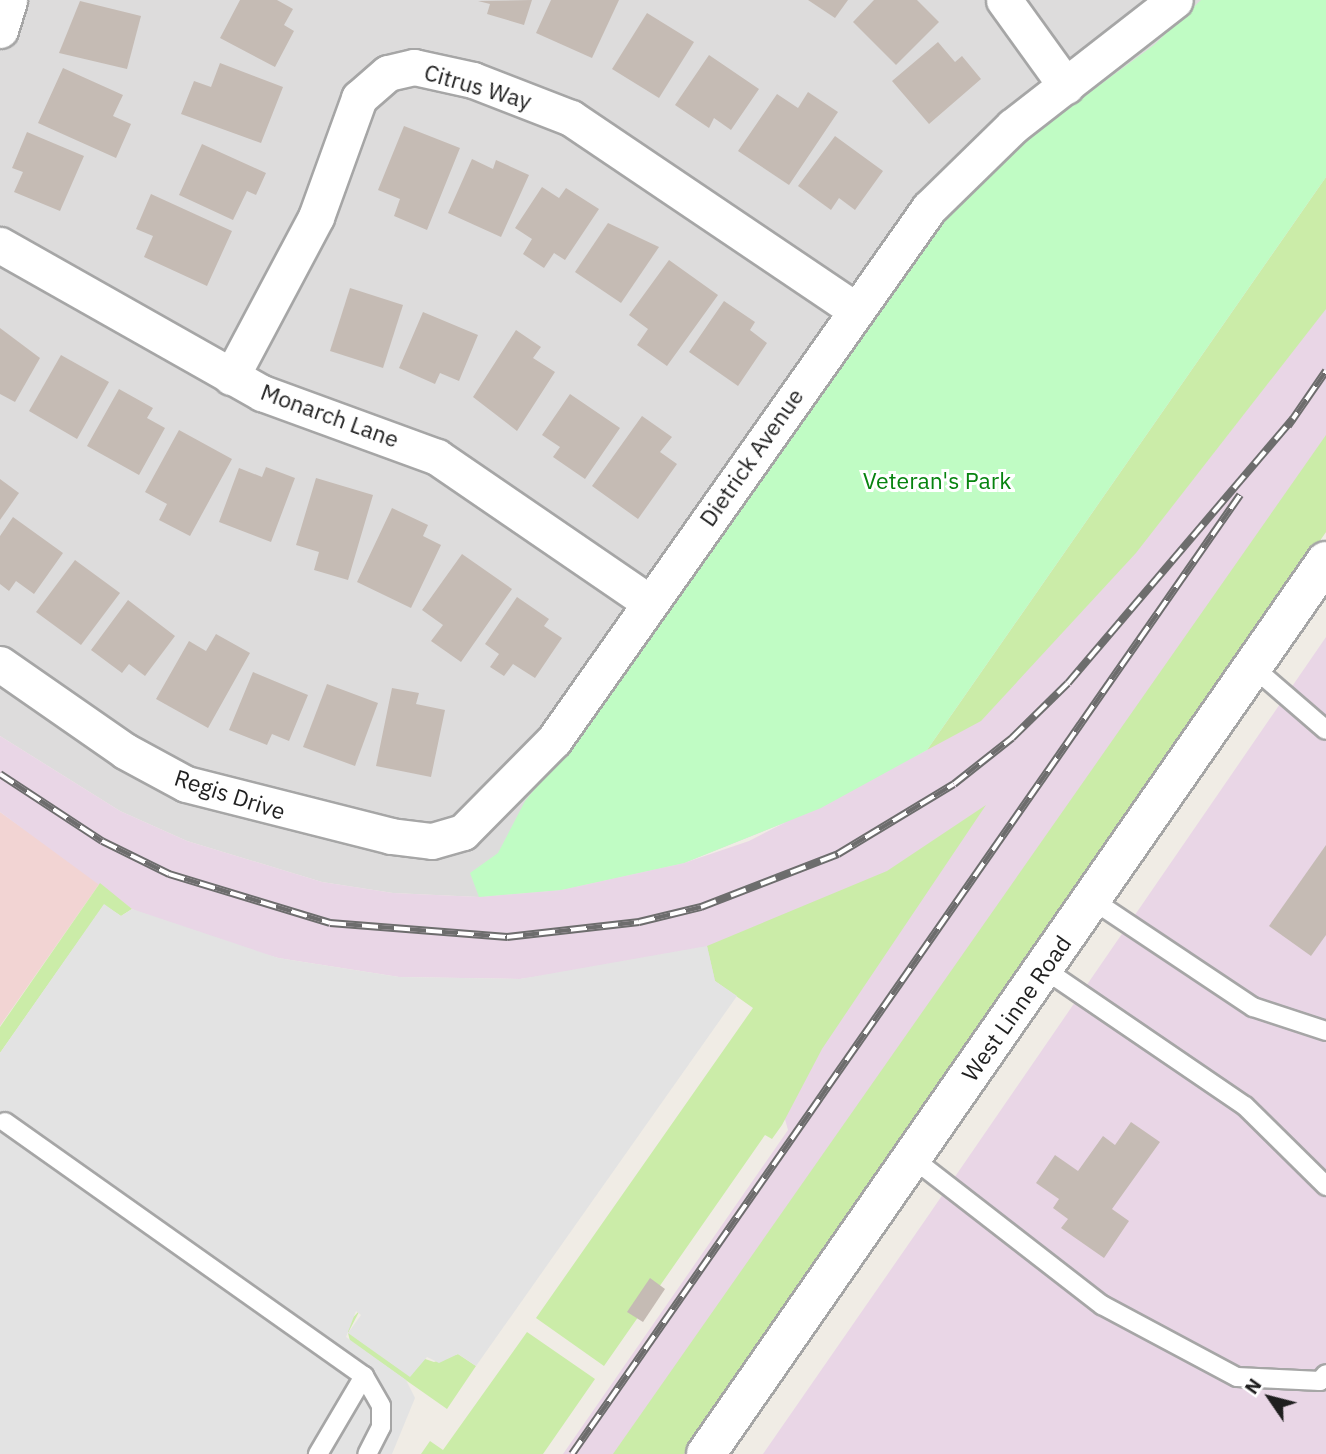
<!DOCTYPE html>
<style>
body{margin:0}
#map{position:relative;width:1326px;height:1454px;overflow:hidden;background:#f0ece5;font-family:"IBM Plex Sans",sans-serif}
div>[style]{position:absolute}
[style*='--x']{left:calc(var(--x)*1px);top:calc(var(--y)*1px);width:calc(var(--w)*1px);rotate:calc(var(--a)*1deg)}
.residential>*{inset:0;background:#dddcdc}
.commercial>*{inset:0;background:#f2d4d3}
.industrial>*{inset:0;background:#e9d6e6}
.grass>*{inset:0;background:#cbeca8}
.park>*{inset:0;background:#c0fcc4}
.parking>*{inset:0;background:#e3e3e3}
.building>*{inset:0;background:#c5bbb4}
.roads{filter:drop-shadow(2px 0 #a6a6a6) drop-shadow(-2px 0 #a6a6a6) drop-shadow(0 2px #a6a6a6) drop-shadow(0 -2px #a6a6a6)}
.service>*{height:18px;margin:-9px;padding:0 9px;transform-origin:9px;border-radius:9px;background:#fff}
.minor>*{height:35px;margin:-17.5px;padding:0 17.5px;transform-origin:17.5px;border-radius:17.5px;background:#fff}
.tertiary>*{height:38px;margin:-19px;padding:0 19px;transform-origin:19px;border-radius:19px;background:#fff}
.rail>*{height:8px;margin-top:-4px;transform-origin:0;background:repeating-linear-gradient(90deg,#fff 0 16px,#6d6d6d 0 32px);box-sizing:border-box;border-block:2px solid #6d6d6d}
span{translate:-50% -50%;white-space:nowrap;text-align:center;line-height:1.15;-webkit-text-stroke:6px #fff;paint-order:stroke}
.street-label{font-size:23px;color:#1f1f1f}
.park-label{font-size:23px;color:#07830f}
.north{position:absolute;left:1235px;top:1363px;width:70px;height:70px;-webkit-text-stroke:5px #fff;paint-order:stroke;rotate:305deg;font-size:19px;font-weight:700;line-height:28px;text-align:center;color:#1f1f1f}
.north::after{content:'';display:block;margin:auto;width:24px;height:32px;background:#1f1f1f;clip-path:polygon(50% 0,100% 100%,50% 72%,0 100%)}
</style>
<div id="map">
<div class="residential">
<i style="clip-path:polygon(0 0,1326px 0,1326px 177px,821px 808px,684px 863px,561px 890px,479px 897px,393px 893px,322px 882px,187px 841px,120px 811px,0 736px)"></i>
</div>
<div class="commercial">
<i style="clip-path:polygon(0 812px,100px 883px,0 1026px)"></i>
</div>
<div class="industrial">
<i style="clip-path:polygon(1326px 177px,1326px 532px,684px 1454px,563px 1454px,788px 1130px,754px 1008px,715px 981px,640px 962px,520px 979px,399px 977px,278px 958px,181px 930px,132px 909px,0 812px,0 736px,120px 811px,187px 841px,322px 882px,393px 893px,479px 897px,561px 890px,684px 863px,749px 841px,927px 750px)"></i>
<i style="clip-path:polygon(1326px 637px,1326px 1454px,763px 1454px,928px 1216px)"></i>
</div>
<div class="grass">
<i style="clip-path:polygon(1326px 177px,1326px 309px,1136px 553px,981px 721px,927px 750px)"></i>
<i style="clip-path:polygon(1326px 435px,1326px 532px,684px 1454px,613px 1454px)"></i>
<i style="clip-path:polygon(986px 805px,822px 1049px,782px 1125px,772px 1139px,765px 1135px,604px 1366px,536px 1318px,753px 1008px,715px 981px,707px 946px,887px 871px)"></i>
<i style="clip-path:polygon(100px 883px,132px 909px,121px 916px,104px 905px,0 1053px,0 1027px)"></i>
<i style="clip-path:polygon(360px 1310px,348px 1333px,434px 1362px,458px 1354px,476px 1366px,447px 1409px,350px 1341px,346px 1325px)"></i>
<i style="clip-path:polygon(527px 1332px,595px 1379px,543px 1454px,421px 1454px,430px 1441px,443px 1450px)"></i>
</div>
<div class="park">
<i style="clip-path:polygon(1201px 0,1326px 0,1326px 177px,927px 750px,821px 808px,684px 863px,561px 890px,479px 897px,470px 873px,498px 853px,525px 801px,590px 721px,934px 232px,1020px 144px,1154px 45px)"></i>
</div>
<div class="parking">
<i style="clip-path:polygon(104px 904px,121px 916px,132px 909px,278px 958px,399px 977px,520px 979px,707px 946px,715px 981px,737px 996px,476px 1366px,458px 1354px,439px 1363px,427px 1357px,410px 1377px,348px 1333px,361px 1315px,356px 1311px,346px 1337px,406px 1380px,415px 1398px,392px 1454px,0 1454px,0 1053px)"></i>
</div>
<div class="building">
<i style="clip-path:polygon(240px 0,277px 0,293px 9px,284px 25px,294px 31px,275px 67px,220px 38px)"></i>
<i style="clip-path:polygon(532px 0,524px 25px,487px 14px,490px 4px,478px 1px)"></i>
<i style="clip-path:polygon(551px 0,619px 0,592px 58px,536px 33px)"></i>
<i style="clip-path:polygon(808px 0,848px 0,835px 18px)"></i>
<i style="clip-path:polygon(874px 0,917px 0,939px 22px,896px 65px,853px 22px)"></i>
<i style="clip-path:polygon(80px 1px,141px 16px,127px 69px,59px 53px)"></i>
<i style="clip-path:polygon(647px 13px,694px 42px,659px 98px,612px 69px)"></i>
<i style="clip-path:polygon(938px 42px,955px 62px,962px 56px,981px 79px,929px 124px,892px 81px)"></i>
<i style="clip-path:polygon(709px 55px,759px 89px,731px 130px,714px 118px,709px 128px,675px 105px)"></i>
<i style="clip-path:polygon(220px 63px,283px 87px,261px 143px,181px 114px,194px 81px,211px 87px)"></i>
<i style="clip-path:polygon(63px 68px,123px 95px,113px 116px,131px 124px,116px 158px,38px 123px)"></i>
<i style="clip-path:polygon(808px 92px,838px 112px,789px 185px,738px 151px,777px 94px,798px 108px)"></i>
<i style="clip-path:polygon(404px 126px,460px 148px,427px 230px,394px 216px,400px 199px,378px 190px)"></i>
<i style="clip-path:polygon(27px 132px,84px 156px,60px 211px,14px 192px,23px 172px,12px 168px)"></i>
<i style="clip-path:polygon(835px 136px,883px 171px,855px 210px,839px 198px,831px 210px,798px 186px)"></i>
<i style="clip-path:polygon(202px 144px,266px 173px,256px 195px,247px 191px,233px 220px,179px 195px)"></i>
<i style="clip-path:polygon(472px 159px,493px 169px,496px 160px,529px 175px,501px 237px,448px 213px)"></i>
<i style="clip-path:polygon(542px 187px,559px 198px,566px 188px,599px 209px,565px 260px,554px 253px,544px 268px,523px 254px,532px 239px,515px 228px)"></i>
<i style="clip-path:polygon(151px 194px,232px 231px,207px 286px,144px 257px,153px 236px,136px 229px)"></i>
<i style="clip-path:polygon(608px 223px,659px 247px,621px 303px,575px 272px)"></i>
<i style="clip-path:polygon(669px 260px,718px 295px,667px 366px,637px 345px,648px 329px,629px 315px)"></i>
<i style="clip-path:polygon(350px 288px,403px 305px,383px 368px,330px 351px)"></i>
<i style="clip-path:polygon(724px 301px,755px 322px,750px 330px,767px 343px,738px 386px,689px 352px)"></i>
<i style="clip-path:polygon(423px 312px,478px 335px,459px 381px,440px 373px,435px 384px,399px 368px)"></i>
<i style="clip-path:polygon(0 328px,40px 358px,15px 402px,0 394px)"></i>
<i style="clip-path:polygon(516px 330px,541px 347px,533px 358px,555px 372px,517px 431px,473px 397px)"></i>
<i style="clip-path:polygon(61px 355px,109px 382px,77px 439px,29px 411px)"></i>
<i style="clip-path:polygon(119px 389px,153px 408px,147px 418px,165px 428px,139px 475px,87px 446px)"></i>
<i style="clip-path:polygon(570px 394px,620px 428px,585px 479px,553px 457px,560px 447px,542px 435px)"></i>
<i style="clip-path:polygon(642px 416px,672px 437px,660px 452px,677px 464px,638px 519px,592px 486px)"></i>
<i style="clip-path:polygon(179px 430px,232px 459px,190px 536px,159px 520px,167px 504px,145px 492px)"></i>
<i style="clip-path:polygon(266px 467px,295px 478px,271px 542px,219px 522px,239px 468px,262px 477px)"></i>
<i style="clip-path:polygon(316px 478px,373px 495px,348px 580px,314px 570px,319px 552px,296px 545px)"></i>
<i style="clip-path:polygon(0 479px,19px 493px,0 520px)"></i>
<i style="clip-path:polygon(392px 508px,428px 525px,423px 536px,441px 545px,411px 608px,357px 582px)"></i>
<i style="clip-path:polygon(13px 517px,63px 553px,34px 594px,16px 581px,9px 591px,0 584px,0 536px)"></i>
<i style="clip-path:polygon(462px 554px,512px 589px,461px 662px,431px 641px,443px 625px,422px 610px)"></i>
<i style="clip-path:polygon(75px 560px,120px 593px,81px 645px,36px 612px)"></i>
<i style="clip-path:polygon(517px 597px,549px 619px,544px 626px,562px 638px,535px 678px,513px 664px,504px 676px,490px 667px,499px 654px,485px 644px)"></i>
<i style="clip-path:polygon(128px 600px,175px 636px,145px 676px,129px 664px,122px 673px,91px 650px)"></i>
<i style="clip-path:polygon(216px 634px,250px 653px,208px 728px,156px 699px,189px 641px,206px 651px)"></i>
<i style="clip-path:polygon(253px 672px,308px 695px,289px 741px,272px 734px,267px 745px,229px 730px)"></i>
<i style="clip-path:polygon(327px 684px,378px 703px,355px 766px,303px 747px)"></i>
<i style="clip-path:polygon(392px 688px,419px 693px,416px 704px,445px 710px,431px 777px,376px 766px)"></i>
<i style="clip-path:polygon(1326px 845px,1326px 935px,1311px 956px,1269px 926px)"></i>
<i style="clip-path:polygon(1131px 1122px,1160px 1142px,1112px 1209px,1129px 1221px,1104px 1258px,1061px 1228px,1068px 1219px,1053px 1208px,1059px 1199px,1036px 1183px,1055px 1155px,1078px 1171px,1103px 1136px,1115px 1145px)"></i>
<i style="clip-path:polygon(650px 1278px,665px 1289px,643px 1322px,627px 1312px)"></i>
</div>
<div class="roads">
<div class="service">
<i style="--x:1253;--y:667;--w:96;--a:40.8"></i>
<i style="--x:1091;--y:899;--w:195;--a:33.7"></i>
<i style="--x:1253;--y:1007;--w:77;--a:18.2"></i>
<i style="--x:1044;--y:969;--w:243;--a:34.3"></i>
<i style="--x:1245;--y:1106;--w:114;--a:44.6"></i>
<i style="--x:5;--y:1122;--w:440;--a:35.3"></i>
<i style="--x:364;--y:1376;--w:91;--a:120.5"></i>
<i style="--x:911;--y:1157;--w:242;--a:37.8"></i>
<i style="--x:1102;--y:1305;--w:153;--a:28.1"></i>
<i style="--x:1237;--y:1377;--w:83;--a:2.8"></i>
<i style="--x:1320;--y:1381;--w:9;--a:-49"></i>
<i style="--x:364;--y:1376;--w:34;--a:60"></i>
<i style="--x:381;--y:1406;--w:21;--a:90"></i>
<i style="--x:381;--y:1427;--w:30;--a:117"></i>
</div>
<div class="minor">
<i style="--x:1004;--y:0;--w:106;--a:54.2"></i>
<i style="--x:0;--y:30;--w:31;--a:-73"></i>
<i style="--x:0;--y:245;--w:301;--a:29.5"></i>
<i style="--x:262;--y:393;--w:186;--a:20.1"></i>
<i style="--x:437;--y:457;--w:258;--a:34.4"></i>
<i style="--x:231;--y:377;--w:181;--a:-62"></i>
<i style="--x:316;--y:217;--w:127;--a:-70.1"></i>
<i style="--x:359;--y:98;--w:38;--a:-41"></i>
<i style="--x:388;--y:73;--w:27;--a:-13"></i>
<i style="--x:414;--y:67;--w:60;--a:12.4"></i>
<i style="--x:473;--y:80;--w:105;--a:21.2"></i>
<i style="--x:571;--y:118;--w:341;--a:34"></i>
<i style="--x:0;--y:664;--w:152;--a:34.8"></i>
<i style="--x:125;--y:751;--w:69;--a:28.4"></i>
<i style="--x:186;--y:784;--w:211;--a:14.2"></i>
<i style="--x:391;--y:836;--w:41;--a:7"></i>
<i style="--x:432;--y:841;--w:32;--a:-16"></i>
<i style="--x:463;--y:832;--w:129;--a:-45.3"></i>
<i style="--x:554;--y:740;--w:651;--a:-54.82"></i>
<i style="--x:929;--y:208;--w:117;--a:-44.3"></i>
<i style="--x:1013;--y:126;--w:205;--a:-37.9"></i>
</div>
<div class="tertiary">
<i style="--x:706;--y:1454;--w:1087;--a:-55.23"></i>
</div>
</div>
<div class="rail">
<i style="--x:1288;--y:426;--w:67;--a:-55.4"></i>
<i style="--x:0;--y:774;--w:122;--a:33.3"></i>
<i style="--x:102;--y:841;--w:75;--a:26.2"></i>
<i style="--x:169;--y:874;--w:168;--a:16.9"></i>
<i style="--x:330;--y:923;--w:178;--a:4.5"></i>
<i style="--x:507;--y:937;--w:133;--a:-6.5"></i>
<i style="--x:639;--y:922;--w:64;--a:-13.6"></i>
<i style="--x:701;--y:907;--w:147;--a:-21.1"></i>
<i style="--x:838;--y:854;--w:135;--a:-31.1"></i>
<i style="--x:954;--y:784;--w:74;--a:-38.4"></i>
<i style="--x:1012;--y:738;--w:78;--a:-44.5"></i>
<i style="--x:1068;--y:683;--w:347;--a:-49.6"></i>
<i style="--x:572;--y:1454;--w:1169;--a:-55.14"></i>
</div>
<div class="street-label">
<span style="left:478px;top:86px;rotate:16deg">Citrus Way</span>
<span style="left:330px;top:415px;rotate:20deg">Monarch Lane</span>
<span style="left:751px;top:457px;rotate:-55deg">Dietrick Avenue</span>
<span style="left:230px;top:794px;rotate:18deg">Regis Drive</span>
<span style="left:1016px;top:1008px;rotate:-55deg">West Linne Road</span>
</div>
<div class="park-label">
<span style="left:937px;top:480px">Veteran's Park</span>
</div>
<div class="north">N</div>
</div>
